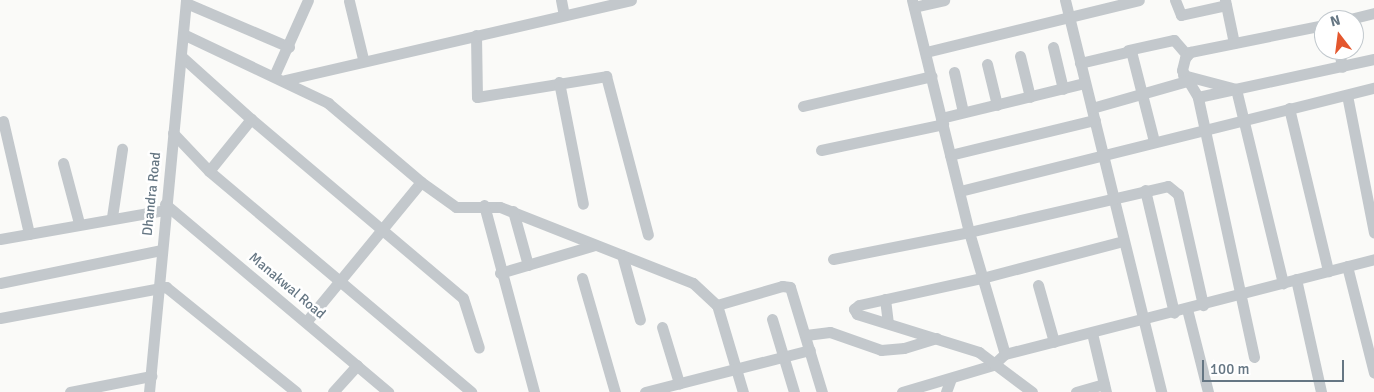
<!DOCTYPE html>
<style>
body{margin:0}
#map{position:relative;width:1374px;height:392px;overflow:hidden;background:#fafaf8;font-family:Signika,sans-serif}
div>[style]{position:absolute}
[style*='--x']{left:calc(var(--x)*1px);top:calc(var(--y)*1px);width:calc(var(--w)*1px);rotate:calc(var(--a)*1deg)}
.minor>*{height:11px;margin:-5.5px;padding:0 5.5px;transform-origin:5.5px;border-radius:5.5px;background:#c3c8cc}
span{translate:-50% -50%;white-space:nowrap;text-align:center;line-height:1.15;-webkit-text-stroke:5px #fff;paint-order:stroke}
.street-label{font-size:14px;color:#657683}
.north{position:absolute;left:1314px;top:10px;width:50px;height:50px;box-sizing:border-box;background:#fff;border:1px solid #c1c8cd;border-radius:50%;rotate:345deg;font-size:14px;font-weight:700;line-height:20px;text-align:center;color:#657683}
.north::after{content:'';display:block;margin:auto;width:18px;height:22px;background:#e4572e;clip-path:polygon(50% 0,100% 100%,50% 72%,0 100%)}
.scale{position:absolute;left:1202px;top:360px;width:142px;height:22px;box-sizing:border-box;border:2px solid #657683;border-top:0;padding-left:6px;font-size:15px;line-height:18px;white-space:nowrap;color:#657683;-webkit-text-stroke:4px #fff;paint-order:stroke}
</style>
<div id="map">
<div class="minor">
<i style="--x:561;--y:0;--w:15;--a:79"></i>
<i style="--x:912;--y:0;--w:239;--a:76.2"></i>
<i style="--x:969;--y:232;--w:127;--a:73.6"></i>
<i style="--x:1065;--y:0;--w:404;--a:76.2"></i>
<i style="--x:1175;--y:0;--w:16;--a:68"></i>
<i style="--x:1181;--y:15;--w:46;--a:-12.5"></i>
<i style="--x:1225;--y:0;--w:44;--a:78.2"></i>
<i style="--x:349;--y:1;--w:60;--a:76.4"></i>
<i style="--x:186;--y:3;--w:112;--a:23.1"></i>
<i style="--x:914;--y:7;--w:31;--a:-13"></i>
<i style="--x:1346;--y:20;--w:29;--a:-14"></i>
<i style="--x:183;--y:34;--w:161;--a:25.4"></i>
<i style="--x:328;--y:103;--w:122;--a:40.3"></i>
<i style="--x:421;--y:182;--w:181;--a:129.4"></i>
<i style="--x:476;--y:35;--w:62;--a:89.1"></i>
<i style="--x:477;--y:97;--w:131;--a:-9.2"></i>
<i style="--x:606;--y:76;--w:164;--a:75.2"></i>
<i style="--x:1053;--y:47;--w:43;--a:76.6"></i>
<i style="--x:1128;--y:50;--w:47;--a:-12.3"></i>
<i style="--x:1174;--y:40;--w:20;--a:49"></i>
<i style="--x:1339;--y:50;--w:17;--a:80"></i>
<i style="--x:926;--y:52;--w:219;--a:-13.7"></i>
<i style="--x:181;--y:56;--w:94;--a:42"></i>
<i style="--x:1020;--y:56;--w:42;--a:76.3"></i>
<i style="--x:1080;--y:63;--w:52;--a:-13.2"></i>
<i style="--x:1131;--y:51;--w:93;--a:75.7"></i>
<i style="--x:987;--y:64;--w:42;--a:76.3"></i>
<i style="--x:954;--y:72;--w:41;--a:77.3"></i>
<i style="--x:1183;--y:75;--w:55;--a:14.8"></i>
<i style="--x:1236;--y:89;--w:200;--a:76.4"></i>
<i style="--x:274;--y:76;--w:83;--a:-65.9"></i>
<i style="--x:285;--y:80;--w:355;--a:-13"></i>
<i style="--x:559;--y:82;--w:124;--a:78.9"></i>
<i style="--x:1347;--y:95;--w:140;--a:78.9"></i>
<i style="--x:1198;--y:97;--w:31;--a:-121"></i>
<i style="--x:1182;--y:70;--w:12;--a:-76"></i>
<i style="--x:1185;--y:58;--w:8;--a:-50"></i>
<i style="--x:1190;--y:52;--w:137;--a:-11.4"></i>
<i style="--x:803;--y:106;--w:132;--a:-13.1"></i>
<i style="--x:1092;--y:108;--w:99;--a:-15.9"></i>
<i style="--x:1289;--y:108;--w:168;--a:76.5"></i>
<i style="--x:941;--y:118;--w:148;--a:-13.7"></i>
<i style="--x:3;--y:121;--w:116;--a:77"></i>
<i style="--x:173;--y:133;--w:52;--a:46.5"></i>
<i style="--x:209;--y:171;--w:343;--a:40.1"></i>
<i style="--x:821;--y:150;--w:125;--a:-12"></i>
<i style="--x:950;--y:155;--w:149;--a:-13.6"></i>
<i style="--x:63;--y:163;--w:62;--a:75.1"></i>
<i style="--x:209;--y:171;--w:67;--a:-51.1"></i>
<i style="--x:251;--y:119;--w:277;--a:40.2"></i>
<i style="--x:463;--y:298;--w:52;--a:72.3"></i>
<i style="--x:421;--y:182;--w:43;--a:35.5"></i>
<i style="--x:456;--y:207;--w:44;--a:0"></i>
<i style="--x:500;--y:207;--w:207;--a:21.5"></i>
<i style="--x:693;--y:283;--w:33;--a:43"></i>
<i style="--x:717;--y:305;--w:91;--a:73.4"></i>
<i style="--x:1145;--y:190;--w:126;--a:76.7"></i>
<i style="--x:960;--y:191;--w:427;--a:-14"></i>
<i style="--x:165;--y:204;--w:292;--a:40.1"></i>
<i style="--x:484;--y:205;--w:194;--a:75"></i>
<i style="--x:513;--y:211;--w:56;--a:74.5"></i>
<i style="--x:112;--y:217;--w:69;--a:-81.6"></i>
<i style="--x:0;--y:239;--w:168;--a:-10"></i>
<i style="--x:622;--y:255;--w:67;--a:74.5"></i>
<i style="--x:833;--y:259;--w:139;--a:-11.2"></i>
<i style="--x:969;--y:232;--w:204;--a:-13"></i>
<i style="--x:1168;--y:186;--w:13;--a:39"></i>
<i style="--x:1178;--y:194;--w:114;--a:77.3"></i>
<i style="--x:1347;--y:266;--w:110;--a:75.8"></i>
<i style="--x:500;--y:273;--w:99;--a:-16.4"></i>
<i style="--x:582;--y:278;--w:119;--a:73.9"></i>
<i style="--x:1296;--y:279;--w:116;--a:77.5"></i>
<i style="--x:0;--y:283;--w:164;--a:-11.6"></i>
<i style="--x:1038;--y:285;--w:59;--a:74.3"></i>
<i style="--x:885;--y:299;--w:24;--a:83"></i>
<i style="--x:717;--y:305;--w:68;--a:-16.3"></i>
<i style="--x:782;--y:286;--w:8;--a:7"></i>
<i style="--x:790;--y:287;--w:110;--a:73.1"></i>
<i style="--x:1187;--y:309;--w:86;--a:75.8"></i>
<i style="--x:0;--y:318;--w:169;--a:-10.6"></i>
<i style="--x:166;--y:287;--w:167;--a:38.9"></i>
<i style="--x:772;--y:319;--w:76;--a:73.2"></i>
<i style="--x:662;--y:327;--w:59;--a:73.1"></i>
<i style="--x:1092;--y:333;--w:61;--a:76.7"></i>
<i style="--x:806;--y:335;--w:24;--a:-7"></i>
<i style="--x:830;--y:332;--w:54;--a:19.4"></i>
<i style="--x:881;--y:350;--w:23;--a:-5"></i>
<i style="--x:904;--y:348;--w:34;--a:-17"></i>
<i style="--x:1254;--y:357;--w:266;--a:-102.2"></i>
<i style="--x:1198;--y:97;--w:180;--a:-12.2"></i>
<i style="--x:70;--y:392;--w:83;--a:-11.2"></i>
<i style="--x:149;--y:392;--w:394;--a:-84.6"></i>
<i style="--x:333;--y:392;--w:36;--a:-48"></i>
<i style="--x:645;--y:392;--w:170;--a:-14.3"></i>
<i style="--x:902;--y:392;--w:95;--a:-16.5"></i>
<i style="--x:993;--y:365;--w:16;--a:-43"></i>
<i style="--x:1005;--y:354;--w:381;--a:-14.4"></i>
<i style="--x:946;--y:392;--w:15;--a:-70"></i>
<i style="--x:1032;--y:392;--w:66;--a:-143"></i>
<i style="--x:979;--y:352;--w:128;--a:-162.7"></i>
<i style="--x:857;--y:314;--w:6;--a:-121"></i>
<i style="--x:854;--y:309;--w:6;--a:-39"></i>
<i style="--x:859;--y:305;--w:126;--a:-12.4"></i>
<i style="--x:982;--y:278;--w:146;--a:-14.7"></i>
<i style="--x:1076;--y:392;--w:29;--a:-16"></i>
</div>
<div class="street-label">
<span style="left:152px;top:194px;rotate:-84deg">Dhandra Road</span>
<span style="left:287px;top:286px;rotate:40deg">Manakwal Road</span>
</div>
<div class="north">N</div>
<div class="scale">100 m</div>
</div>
